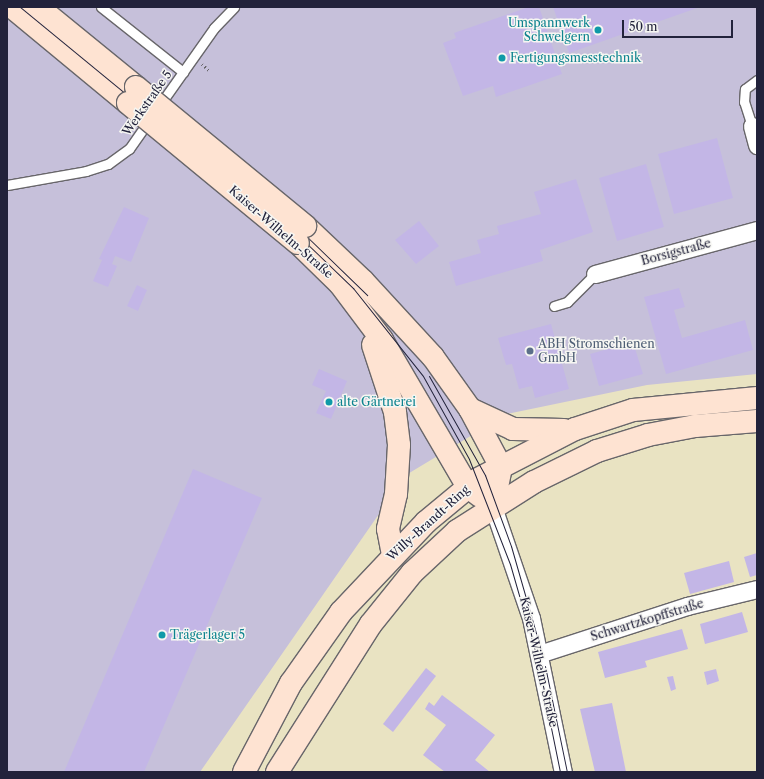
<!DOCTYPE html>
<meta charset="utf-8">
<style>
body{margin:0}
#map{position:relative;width:764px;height:779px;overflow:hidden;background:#e9e3c2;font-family:"Libre Caslon Text",serif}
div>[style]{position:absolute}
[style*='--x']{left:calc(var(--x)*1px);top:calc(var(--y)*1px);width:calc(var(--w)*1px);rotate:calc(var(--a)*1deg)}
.industrial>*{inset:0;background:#c6c0da}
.building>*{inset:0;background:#c3b6e6}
.path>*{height:2.5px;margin-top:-1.25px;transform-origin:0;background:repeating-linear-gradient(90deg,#68666a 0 1px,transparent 0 4px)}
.roads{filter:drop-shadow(1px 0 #68666a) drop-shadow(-1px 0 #68666a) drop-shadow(0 1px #68666a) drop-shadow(0 -1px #68666a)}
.lane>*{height:9px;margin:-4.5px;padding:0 4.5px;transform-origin:4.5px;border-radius:4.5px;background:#fff}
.street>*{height:17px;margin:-8.5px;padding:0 8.5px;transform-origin:8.5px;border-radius:8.5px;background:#fff}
.secondary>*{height:22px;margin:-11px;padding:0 11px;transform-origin:11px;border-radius:11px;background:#fee3d2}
.tram>*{height:1px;margin:-0.5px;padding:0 0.5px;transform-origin:0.5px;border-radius:0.5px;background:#22223b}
.bridges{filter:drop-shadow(1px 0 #68666a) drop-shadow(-1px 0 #68666a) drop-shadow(0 1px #68666a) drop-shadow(0 -1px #68666a)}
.secondary-bridge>*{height:22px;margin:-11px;padding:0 11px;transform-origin:11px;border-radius:11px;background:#fee3d2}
.dots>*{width:11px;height:11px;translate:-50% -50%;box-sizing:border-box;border:2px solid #f6f6f2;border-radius:50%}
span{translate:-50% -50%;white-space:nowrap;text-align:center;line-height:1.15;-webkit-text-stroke:3px #f6f6f2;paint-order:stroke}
.culture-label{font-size:12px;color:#0d838f}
.right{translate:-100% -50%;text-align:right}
.left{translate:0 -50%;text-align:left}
.street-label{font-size:12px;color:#22223b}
.service-label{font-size:12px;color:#4e5e75}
.frame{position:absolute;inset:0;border:8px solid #22223b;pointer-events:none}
.scale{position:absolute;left:622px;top:20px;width:111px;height:18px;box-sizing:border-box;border:2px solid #22223b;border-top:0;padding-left:5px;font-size:12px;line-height:14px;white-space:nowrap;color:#22223b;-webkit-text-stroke:3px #f6f6f2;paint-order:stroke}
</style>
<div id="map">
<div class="industrial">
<i style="clip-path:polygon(7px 7px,757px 7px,757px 374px,647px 385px,507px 414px,406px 475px,200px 772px,7px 772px)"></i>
</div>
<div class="building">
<i style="clip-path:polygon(529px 7px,539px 7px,562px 74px,496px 97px,493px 86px,463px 96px,443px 43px,456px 38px,454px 33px)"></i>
<i style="clip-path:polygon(553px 7px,700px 7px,569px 53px)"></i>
<i style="clip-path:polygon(717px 138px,733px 198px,674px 214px,658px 154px)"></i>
<i style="clip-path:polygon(646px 164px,664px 227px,617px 241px,599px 178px)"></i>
<i style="clip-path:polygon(576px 179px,593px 232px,540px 250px,543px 261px,456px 286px,449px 262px,481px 253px,477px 240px,499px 234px,497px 226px,541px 214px,534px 192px)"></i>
<i style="clip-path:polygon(124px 207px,149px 218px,131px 262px,115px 256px,112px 264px,117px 266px,108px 287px,93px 281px,102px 260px,99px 259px)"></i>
<i style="clip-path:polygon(419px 221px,439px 246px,416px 264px,395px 240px)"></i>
<i style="clip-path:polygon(137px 285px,147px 290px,138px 311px,127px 306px)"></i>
<i style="clip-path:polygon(679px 288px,685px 307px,674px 310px,682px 338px,745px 320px,753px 350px,666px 374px,644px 297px)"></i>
<i style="clip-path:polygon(551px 324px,569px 389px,535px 398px,532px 386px,519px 389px,512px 364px,506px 365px,498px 338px)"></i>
<i style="clip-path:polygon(633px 342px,643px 374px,599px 386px,590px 354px)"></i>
<i style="clip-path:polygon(319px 369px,347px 381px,331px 419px,316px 413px,326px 391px,312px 385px)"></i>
<i style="clip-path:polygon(193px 469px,262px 498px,144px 772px,64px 772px)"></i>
<i style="clip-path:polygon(757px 553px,757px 575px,750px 577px,744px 557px)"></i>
<i style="clip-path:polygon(729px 561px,734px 582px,690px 594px,684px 573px)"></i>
<i style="clip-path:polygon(742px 612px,748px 632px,705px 644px,700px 624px)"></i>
<i style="clip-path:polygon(682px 629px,688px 649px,645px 661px,647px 667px,605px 678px,598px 652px)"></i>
<i style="clip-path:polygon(426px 668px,436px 676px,393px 732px,383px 724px)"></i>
<i style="clip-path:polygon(716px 669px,719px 681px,707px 685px,704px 672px)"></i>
<i style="clip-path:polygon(673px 676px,676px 689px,671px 691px,667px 677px)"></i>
<i style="clip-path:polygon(442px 695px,495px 735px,475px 760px,490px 772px,445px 772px,423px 755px,446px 725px,425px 709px,429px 702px,434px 706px)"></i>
<i style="clip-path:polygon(612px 703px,626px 772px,595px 772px,580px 709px)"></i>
</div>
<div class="path">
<i style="--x:202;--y:64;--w:9;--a:41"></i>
</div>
<div class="roads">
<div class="lane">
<i style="--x:101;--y:7;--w:105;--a:38.4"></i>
<i style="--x:159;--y:106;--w:95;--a:-54.8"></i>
<i style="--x:214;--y:28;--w:29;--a:-46"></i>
<i style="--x:752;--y:126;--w:25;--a:-108"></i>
<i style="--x:744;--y:102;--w:13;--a:-86"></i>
<i style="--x:745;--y:89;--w:15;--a:-37"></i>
<i style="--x:7;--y:185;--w:80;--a:-10"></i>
<i style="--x:86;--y:171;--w:23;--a:-18"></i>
<i style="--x:108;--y:164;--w:26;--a:-36"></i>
<i style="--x:129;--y:149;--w:35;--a:-55"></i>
<i style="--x:554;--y:306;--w:14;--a:-17"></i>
<i style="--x:567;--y:302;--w:40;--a:-45"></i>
</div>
<div class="street">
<i style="--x:752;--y:126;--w:20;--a:75"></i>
<i style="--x:595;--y:274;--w:168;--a:-15.2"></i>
<i style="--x:493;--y:507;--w:117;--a:71.1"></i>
<i style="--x:531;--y:618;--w:157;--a:78.3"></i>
<i style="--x:539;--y:654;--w:156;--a:-18"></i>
<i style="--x:687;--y:606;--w:72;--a:-13.7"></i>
</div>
<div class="secondary">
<i style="--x:12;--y:7;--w:151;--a:39.6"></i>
<i style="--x:38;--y:7;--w:127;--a:39.2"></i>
<i style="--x:305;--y:226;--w:80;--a:43.5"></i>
<i style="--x:363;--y:281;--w:103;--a:47.4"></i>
<i style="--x:433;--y:357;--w:64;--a:54.6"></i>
<i style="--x:470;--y:409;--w:66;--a:61.9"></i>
<i style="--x:501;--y:467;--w:41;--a:101.3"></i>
<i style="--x:298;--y:243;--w:59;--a:44.3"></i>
<i style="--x:340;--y:284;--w:70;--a:53.1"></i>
<i style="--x:382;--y:340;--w:170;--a:59.7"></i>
<i style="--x:468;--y:487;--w:15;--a:37"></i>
<i style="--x:373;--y:345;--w:71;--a:71.8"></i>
<i style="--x:395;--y:412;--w:33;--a:83"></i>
<i style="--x:399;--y:445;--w:49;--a:93.5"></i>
<i style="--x:396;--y:494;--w:36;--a:103"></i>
<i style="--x:388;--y:529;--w:25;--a:79"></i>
<i style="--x:470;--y:409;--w:47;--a:24.9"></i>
<i style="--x:513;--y:429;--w:51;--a:1.1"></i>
<i style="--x:244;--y:772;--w:101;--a:-62.2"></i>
<i style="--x:291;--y:683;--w:87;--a:-54.8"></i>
<i style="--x:341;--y:612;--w:124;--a:-46.6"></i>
<i style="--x:426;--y:522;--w:67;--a:-39.6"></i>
<i style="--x:478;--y:479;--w:109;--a:-27.3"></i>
<i style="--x:575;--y:429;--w:61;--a:-18.1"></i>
<i style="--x:633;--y:410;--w:125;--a:-5.5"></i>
<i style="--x:277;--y:772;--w:175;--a:-57.6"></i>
<i style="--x:371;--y:624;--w:65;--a:-51.2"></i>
<i style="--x:412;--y:573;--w:62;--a:-43"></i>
<i style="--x:457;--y:531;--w:91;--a:-32.5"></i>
<i style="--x:534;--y:482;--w:70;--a:-26.2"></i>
<i style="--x:597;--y:451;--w:53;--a:-17.4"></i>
<i style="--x:648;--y:435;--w:48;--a:-10.8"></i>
<i style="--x:695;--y:426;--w:62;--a:-4.6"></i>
</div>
</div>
<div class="tram">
<i style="--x:20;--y:7;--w:362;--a:39.4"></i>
<i style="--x:300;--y:237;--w:74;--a:43.9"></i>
<i style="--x:353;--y:288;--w:112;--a:51.5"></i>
<i style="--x:423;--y:376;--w:95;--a:61"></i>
<i style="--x:469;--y:459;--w:113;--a:68.7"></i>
<i style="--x:510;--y:564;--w:94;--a:73.9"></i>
<i style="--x:536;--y:654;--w:120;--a:78.5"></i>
<i style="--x:299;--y:229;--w:95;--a:44.1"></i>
<i style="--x:429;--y:376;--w:114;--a:60.5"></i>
<i style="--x:485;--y:475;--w:76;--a:69.9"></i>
<i style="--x:511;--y:546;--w:105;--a:74"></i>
<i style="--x:545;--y:666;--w:108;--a:78.3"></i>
</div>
<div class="bridges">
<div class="secondary-bridge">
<i style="--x:136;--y:87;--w:219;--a:39.4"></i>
<i style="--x:128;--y:103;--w:220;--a:39.5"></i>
</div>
</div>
<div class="dots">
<i style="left:598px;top:30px;background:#0f9aa8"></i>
<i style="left:502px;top:58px;background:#0f9aa8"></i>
<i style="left:530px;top:351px;background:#5c6f8a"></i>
<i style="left:329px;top:402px;background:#0f9aa8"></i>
<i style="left:162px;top:635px;background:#0f9aa8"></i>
</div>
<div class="culture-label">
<span class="right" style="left:590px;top:30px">Umspannwerk<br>Schwelgern</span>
<span class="left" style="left:510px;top:58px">Fertigungsmesstechnik</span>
<span class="left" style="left:337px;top:402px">alte Gärtnerei</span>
<span class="left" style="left:170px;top:635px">Trägerlager 5</span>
</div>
<div class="street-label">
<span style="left:147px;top:103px;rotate:-55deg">Werkstraße 5</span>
<span style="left:281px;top:232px;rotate:41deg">Kaiser-Wilhelm-Straße</span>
<span style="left:676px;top:252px;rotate:-15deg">Borsigstraße</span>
<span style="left:428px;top:523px;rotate:-42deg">Willy-Brandt-Ring</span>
<span style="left:647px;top:620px;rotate:-17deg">Schwartzkopffstraße</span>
<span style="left:539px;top:662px;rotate:77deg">Kaiser-Wilhelm-Straße</span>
</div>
<div class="service-label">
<span class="left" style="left:538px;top:351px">ABH Stromschienen<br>GmbH</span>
</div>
<div class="frame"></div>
<div class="scale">50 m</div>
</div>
